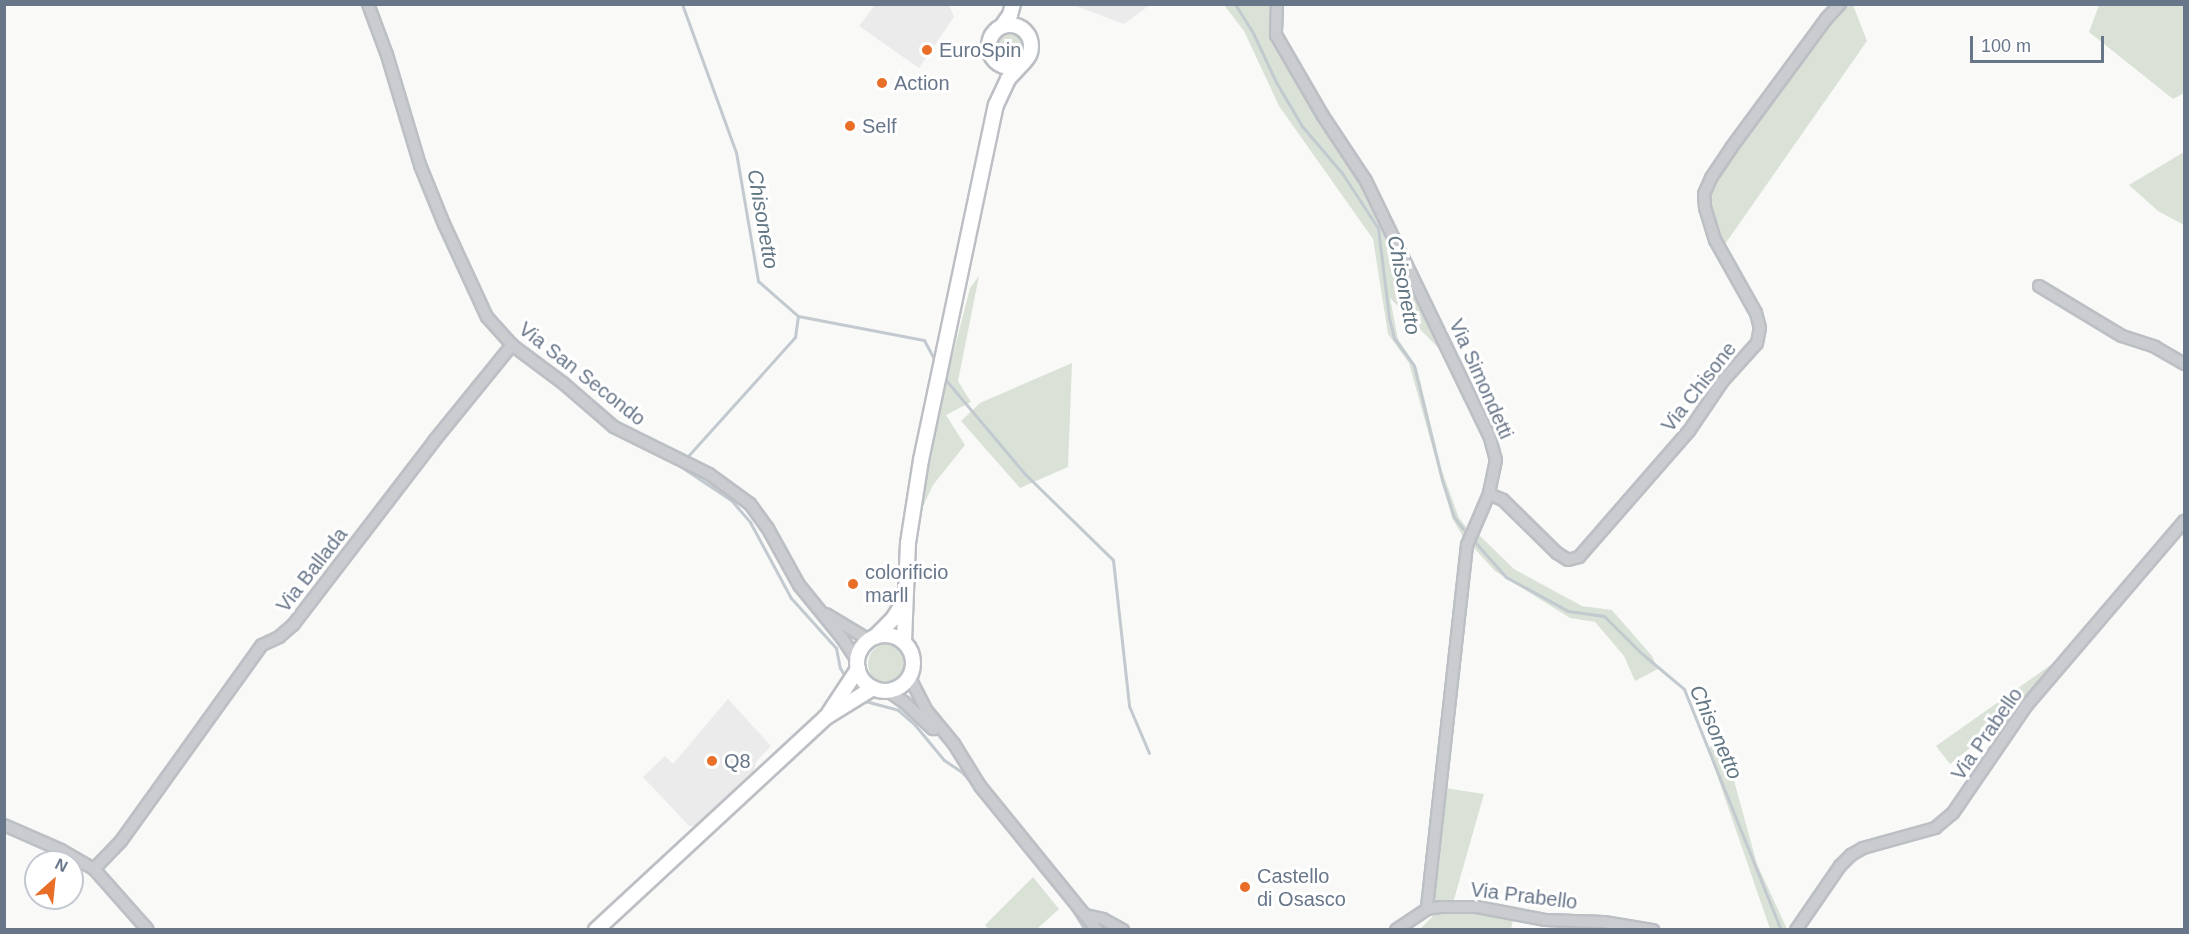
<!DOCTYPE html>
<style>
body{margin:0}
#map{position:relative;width:2189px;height:934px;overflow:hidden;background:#f9faf7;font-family:Helvetica,sans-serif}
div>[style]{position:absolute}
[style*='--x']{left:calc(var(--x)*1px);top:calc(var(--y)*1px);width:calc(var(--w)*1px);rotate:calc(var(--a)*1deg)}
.built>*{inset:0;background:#eaebea}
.green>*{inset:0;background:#dae2d8}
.round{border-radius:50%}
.stream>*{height:3px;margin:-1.5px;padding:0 1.5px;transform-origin:1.5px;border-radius:1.5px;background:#c2cad0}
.roads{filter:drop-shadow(2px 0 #bcbfc4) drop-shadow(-2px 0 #bcbfc4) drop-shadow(0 2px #bcbfc4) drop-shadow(0 -2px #bcbfc4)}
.minor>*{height:10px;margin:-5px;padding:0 5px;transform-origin:5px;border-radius:5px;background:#caccd0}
.major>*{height:14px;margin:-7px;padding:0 7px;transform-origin:7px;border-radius:7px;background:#fff}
.major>.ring{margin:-7px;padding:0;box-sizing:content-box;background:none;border:14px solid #fff;border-radius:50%}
.dots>*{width:16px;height:16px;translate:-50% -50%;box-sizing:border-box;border:3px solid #fff;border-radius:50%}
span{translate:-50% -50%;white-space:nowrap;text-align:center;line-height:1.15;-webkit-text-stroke:6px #fff;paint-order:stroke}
.poi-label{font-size:20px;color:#687689}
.left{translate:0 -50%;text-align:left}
.street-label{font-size:20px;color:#687689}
.water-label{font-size:21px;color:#637784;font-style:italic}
.frame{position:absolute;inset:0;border:6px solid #687689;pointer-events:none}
.north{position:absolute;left:24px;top:850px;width:60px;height:60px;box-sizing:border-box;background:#fff;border:2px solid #c3c8d0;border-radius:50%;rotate:27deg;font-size:16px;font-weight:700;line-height:24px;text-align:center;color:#687689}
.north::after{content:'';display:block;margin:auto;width:21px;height:27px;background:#e96f28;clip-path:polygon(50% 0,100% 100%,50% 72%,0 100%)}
.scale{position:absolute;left:1970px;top:36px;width:134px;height:27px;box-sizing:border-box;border:3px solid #687689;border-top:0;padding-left:8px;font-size:18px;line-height:21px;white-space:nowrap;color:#687689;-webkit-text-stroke:4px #fff;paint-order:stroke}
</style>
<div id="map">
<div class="built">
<i style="clip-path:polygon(875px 5px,949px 5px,954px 17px,919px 68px,859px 26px)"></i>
<i style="clip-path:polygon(1073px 5px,1150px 5px,1124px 24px)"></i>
<i style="clip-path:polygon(728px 699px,771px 746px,756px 762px,752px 778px,700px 826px,689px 826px,643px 777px,665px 756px,673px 764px)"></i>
</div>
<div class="green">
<i style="clip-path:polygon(1224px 5px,1274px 5px,1271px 27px,1364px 185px,1449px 359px,1390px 298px,1398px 339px,1417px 368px,1442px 471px,1459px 518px,1469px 530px,1465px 540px,1452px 518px,1409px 363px,1388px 334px,1373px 239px,1279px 106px,1244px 31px)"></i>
<i style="clip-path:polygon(1845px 5px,1853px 5px,1867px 41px,1723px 247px,1715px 233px,1707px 195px,1712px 180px,1828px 21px)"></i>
<i style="clip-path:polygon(2099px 5px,2184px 5px,2184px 93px,2173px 99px,2089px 32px)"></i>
<i class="round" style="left:997px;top:34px;width:26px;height:26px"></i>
<i style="clip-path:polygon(2184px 152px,2184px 225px,2158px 211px,2129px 185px)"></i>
<i style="clip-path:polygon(979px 276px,958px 381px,971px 402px,946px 415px,965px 445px,933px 485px,920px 513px,927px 465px,945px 385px,970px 288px)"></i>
<i style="clip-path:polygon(1072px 363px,1068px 467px,1020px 488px,961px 421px,980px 403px)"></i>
<i style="clip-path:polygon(1478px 534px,1514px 569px,1582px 606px,1612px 610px,1652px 656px,1658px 669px,1635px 681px,1624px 656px,1595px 622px,1570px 618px,1495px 571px,1473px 547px)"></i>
<i class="round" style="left:868px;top:643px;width:42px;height:42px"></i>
<i style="clip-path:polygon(2069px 652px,1995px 748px,1985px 736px,1950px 764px,1936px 746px)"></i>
<i style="clip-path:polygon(1712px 745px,1730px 766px,1757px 864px,1787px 929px,1770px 929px,1708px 749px)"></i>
<i style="clip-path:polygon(1445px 788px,1484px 794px,1453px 903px,1435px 903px,1432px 896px)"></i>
<i style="clip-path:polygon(1033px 877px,1059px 909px,1037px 929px,988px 929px,985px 925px)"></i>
<i style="clip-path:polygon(1477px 910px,1514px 917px,1511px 929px,1419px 930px,1438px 911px)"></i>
</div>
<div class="stream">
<i style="--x:682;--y:4;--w:158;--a:70"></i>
<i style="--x:736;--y:152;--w:131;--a:80.3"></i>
<i style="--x:758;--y:281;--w:53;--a:41.2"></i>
<i style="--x:798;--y:316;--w:128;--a:10.8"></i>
<i style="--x:924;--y:340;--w:21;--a:62"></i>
<i style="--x:1235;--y:4;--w:36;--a:58"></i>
<i style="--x:1254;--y:35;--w:52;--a:64.9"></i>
<i style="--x:1276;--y:82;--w:51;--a:59.4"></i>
<i style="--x:1302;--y:126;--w:62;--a:49.6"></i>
<i style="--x:1342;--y:173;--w:66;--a:56.8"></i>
<i style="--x:1378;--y:228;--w:91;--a:83"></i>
<i style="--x:1389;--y:318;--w:21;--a:76"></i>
<i style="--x:1394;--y:338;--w:34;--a:54"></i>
<i style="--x:1414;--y:366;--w:117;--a:76.2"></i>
<i style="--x:1442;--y:480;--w:39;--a:72"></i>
<i style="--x:1454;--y:517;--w:15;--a:53"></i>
<i style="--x:945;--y:379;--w:124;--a:49.9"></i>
<i style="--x:1025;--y:474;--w:123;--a:44.3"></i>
<i style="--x:1113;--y:560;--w:147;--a:83.7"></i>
<i style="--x:1129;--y:706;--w:51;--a:66.9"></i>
<i style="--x:688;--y:456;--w:160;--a:-48"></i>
<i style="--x:795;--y:337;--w:21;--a:-82"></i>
<i style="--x:683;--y:468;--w:58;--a:33.7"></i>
<i style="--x:731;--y:500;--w:29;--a:49"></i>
<i style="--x:750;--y:522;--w:86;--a:61.7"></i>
<i style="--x:791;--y:598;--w:67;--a:48"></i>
<i style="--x:836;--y:648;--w:20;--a:79"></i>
<i style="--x:840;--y:668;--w:13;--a:58"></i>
<i style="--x:1475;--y:542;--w:47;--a:48.5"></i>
<i style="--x:1506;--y:577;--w:71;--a:28.7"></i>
<i style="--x:1568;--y:611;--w:36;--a:8"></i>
<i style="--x:1604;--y:616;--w:51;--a:45"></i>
<i style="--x:1640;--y:652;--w:57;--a:40.1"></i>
<i style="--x:1684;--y:689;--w:260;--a:68.1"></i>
<i style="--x:865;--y:701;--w:34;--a:15"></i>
<i style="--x:898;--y:710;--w:23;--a:41"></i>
<i style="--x:915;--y:725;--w:45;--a:50.4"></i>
<i style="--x:944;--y:760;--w:22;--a:34"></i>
<i style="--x:962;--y:772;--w:18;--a:49"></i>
<i style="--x:1065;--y:898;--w:38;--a:58"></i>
</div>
<div class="roads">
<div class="minor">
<i style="--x:368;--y:4;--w:54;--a:69.6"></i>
<i style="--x:387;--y:55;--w:115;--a:73.3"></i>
<i style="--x:420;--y:165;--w:64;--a:67.9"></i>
<i style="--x:444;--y:224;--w:102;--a:65.2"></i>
<i style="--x:487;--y:317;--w:38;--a:48"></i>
<i style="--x:512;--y:345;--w:64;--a:36.7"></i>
<i style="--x:563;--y:383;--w:67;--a:40.8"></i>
<i style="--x:614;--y:427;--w:106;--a:26.3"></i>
<i style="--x:709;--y:474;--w:51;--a:36.2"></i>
<i style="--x:750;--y:504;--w:29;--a:54"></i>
<i style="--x:767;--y:527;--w:66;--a:61.1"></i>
<i style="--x:799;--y:585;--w:68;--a:50.9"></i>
<i style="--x:842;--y:638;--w:27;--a:56"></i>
<i style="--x:1277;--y:4;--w:31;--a:92"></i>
<i style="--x:1276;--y:35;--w:94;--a:59.9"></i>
<i style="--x:1323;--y:116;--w:78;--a:56.5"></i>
<i style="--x:1366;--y:181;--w:285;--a:64.2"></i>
<i style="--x:1490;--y:438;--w:23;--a:75"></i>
<i style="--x:1496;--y:460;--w:35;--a:102"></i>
<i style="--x:1489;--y:494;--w:56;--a:113.3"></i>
<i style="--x:1467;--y:545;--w:366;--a:96.3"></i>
<i style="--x:2039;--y:286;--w:97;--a:31.1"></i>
<i style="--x:2122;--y:336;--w:35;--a:18"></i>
<i style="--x:2155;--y:347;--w:34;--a:30"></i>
<i style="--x:1489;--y:494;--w:15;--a:23"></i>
<i style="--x:1503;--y:500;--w:76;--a:44.5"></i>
<i style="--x:1557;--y:553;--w:13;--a:32"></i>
<i style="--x:1568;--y:560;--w:11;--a:-15"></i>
<i style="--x:1579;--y:557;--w:167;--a:-48.9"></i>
<i style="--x:1689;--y:431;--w:59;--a:-56"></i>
<i style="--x:1722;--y:382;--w:52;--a:-48.1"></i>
<i style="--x:1757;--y:343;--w:15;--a:-79"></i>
<i style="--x:1760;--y:328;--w:16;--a:-105"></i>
<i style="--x:1756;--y:313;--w:84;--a:-119.3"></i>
<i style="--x:1715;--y:240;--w:34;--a:-107"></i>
<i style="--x:1705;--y:208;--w:14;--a:-94"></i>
<i style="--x:1704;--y:194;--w:17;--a:-66"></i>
<i style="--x:1711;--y:178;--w:36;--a:-56"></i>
<i style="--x:1731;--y:148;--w:160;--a:-53.6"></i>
<i style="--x:1826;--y:19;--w:21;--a:-47"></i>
<i style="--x:826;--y:614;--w:50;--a:31.2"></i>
<i style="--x:910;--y:678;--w:37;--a:63"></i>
<i style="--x:927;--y:711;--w:43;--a:50.7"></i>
<i style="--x:954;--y:744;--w:49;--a:58.2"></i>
<i style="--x:980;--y:786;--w:186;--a:50.9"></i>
<i style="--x:888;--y:691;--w:19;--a:35"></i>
<i style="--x:904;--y:702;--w:40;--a:43"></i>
<i style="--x:4;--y:825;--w:62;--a:23.7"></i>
<i style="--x:61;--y:850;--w:38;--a:30"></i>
<i style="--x:94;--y:869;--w:81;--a:48.5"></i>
<i style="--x:94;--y:869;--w:39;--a:-46"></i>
<i style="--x:121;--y:841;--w:241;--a:-54.3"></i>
<i style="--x:262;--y:645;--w:19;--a:-25"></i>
<i style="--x:279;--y:637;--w:18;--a:-41"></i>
<i style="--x:293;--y:625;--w:232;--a:-52.5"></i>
<i style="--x:434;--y:441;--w:124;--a:-50.9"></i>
<i style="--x:1086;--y:915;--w:17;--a:13"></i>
<i style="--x:1103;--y:919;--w:23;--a:29"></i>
<i style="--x:1396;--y:930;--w:37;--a:-34"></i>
<i style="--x:1427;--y:909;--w:15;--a:-8"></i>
<i style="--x:1442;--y:907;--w:35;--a:0"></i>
<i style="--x:1477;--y:907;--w:69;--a:10.8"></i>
<i style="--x:1545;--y:920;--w:59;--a:1.9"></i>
<i style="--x:1604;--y:922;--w:50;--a:9.3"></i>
<i style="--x:1796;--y:930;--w:78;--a:-55.5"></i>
<i style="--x:1840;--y:866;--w:16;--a:-45"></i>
<i style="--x:1851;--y:855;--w:14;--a:-30"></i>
<i style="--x:1863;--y:848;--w:75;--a:-15.5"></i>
<i style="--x:1935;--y:828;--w:23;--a:-40"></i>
<i style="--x:1953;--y:813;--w:131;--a:-55.6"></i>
<i style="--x:2027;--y:705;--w:242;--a:-49.5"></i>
</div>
<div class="major">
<i class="ring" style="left:989px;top:25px;width:28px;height:28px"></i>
<i style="--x:1002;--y:26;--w:14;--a:-54"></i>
<i style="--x:1010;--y:15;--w:11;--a:-75"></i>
<i class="ring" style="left:857px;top:635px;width:42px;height:42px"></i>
<i style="--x:875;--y:637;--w:25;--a:-45"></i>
<i style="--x:893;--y:619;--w:22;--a:-58"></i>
<i style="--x:904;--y:642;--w:99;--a:-87.7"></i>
<i style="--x:908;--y:543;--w:84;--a:-81.1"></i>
<i style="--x:921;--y:460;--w:363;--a:-78.1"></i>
<i style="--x:996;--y:105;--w:29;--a:-65"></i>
<i style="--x:1008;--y:79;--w:23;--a:-47"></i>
<i style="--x:829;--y:713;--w:53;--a:-56.6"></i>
<i style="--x:596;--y:930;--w:313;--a:-42.8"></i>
<i style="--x:826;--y:717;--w:55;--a:-31.7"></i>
</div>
</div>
<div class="dots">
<i style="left:927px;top:50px;background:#e96f28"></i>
<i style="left:882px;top:83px;background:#e96f28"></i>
<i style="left:850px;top:126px;background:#e96f28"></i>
<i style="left:853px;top:584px;background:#e96f28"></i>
<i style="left:712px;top:761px;background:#e96f28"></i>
<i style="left:1245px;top:887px;background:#e96f28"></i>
</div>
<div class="poi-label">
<span class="left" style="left:939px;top:50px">EuroSpin</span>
<span class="left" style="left:894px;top:83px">Action</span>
<span class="left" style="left:862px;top:126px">Self</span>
<span class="left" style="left:865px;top:584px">colorificio<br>marll</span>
<span class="left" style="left:724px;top:761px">Q8</span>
<span class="left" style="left:1257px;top:888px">Castello<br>di Osasco</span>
</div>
<div class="street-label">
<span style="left:582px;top:374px;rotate:38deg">Via San Secondo</span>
<span style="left:1481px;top:379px;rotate:66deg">Via Simondetti</span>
<span style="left:1699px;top:387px;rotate:-52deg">Via Chisone</span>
<span style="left:312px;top:570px;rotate:-52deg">Via Ballada</span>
<span style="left:1987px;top:734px;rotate:-55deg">Via Prabello</span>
<span style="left:1524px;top:896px;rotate:7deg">Via Prabello</span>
</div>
<div class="water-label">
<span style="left:763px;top:219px;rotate:80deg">Chisonetto</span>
<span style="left:1404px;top:285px;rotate:79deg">Chisonetto</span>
<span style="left:1716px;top:732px;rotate:66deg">Chisonetto</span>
</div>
<div class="frame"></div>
<div class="north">N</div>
<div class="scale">100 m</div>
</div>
